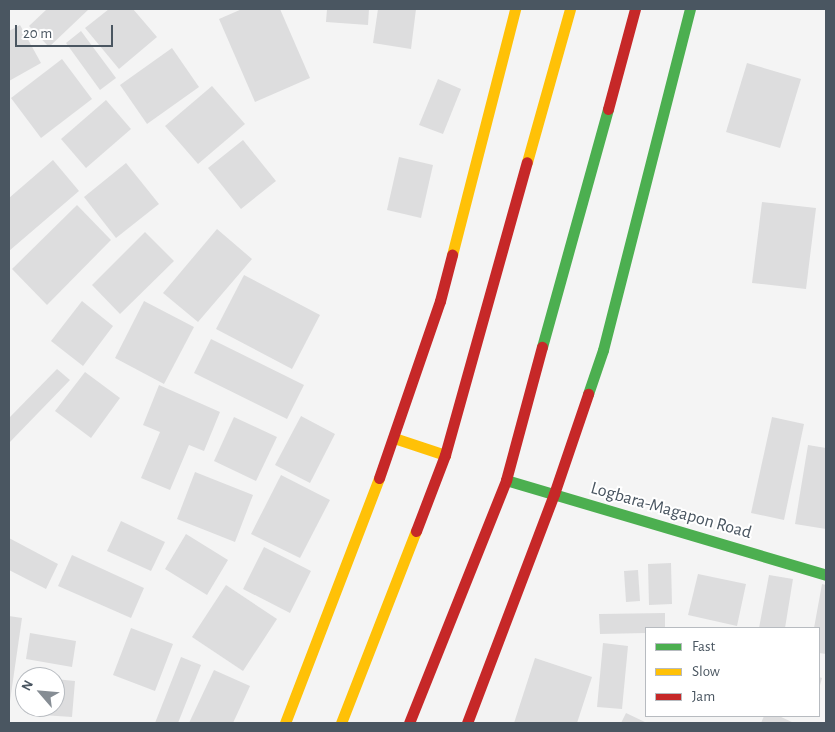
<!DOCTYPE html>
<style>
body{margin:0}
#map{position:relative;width:835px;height:732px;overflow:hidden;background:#f4f4f4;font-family:"Alegreya Sans",sans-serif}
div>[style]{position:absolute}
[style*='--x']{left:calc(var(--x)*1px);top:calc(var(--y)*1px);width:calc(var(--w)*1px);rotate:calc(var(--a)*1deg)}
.building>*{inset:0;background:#ddddde}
.fast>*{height:11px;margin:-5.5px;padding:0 5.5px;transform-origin:5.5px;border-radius:5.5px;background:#4caf50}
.slow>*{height:11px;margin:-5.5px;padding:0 5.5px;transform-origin:5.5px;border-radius:5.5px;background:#ffc107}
.jam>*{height:11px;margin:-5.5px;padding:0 5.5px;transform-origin:5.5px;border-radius:5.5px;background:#c62828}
span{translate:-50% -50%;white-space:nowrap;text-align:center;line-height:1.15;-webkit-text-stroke:4px #fff;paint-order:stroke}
.street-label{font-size:18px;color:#4a5661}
.frame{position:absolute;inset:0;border:10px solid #4a5661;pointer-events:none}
.legend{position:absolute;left:645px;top:627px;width:175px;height:90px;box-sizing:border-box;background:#fff;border:1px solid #b7bbc0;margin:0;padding:6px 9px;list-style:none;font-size:15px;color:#4a5661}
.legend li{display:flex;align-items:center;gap:10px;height:25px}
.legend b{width:25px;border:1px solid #b7bbc0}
.north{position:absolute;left:15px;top:667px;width:50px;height:50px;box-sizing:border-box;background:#fff;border:1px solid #b7bbc0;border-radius:50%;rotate:297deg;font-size:14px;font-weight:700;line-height:20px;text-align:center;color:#4a5661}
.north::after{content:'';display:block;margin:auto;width:18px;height:22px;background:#868d94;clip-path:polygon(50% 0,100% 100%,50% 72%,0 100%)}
.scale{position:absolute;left:15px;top:25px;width:98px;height:22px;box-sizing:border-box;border:2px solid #4a5661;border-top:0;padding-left:6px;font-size:15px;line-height:18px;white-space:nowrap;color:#4a5661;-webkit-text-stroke:4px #fff;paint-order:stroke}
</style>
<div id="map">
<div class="building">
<i style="clip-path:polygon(47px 9px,89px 9px,49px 47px,29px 26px)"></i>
<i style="clip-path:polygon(109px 9px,133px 9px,157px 37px,119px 69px,85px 28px)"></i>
<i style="clip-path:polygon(242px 9px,280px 9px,310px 78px,255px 102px,219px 19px)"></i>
<i style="clip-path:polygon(327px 9px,369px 9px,368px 25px,326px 22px)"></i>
<i style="clip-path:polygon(378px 9px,416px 9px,411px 49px,373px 43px)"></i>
<i style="clip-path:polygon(20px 25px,41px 63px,9px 81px,9px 31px)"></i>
<i style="clip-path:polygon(81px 31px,116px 78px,100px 90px,66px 43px)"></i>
<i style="clip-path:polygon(172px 48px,199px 87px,147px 124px,120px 85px)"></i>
<i style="clip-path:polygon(62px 59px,92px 99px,41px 138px,11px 98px)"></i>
<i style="clip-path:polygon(747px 63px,801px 79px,780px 148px,726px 132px)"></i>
<i style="clip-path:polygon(438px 79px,461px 89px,443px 134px,419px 125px)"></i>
<i style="clip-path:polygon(212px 86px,245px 124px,198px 164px,165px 126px)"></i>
<i style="clip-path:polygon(106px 100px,131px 129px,86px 168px,61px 139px)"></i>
<i style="clip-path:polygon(243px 140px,276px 181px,241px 209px,208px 168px)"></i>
<i style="clip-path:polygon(399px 157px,433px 165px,421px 218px,387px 210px)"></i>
<i style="clip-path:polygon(53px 160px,79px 191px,9px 251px,9px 198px)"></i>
<i style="clip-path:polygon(126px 163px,159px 204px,116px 238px,84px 197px)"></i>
<i style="clip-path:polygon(762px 202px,816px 208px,806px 289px,752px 283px)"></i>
<i style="clip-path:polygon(77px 205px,111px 240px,47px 305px,12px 269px)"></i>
<i style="clip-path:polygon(217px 229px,252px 259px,198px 322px,163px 293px)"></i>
<i style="clip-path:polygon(145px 232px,174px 261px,120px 314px,92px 285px)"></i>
<i style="clip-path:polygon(244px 275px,320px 315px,292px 369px,216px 329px)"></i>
<i style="clip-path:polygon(82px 301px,113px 326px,83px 366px,51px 341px)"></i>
<i style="clip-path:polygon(144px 301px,194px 327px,164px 384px,115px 358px)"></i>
<i style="clip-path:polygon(211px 339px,304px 385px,287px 419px,194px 373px)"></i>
<i style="clip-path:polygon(57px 369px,70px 380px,9px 443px,9px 418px)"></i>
<i style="clip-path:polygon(85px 372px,120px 398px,91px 438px,55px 411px)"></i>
<i style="clip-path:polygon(159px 385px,220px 412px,204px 451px,189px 445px,170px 490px,141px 478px,160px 432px,143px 425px)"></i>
<i style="clip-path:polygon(301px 416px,335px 434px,310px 483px,275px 465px)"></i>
<i style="clip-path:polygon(234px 417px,277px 437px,256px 481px,214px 461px)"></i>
<i style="clip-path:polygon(772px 417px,804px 424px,784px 520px,751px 513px)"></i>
<i style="clip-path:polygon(808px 445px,826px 448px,826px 529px,795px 524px)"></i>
<i style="clip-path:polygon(195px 472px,253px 495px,235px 542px,177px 519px)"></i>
<i style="clip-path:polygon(281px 475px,330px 500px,300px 558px,251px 534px)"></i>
<i style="clip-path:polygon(121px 521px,165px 542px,151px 571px,107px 551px)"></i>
<i style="clip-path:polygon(186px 534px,228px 560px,207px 595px,165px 569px)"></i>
<i style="clip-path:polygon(9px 538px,58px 564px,46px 589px,9px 570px)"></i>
<i style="clip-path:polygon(264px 547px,311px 571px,290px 613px,243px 589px)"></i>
<i style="clip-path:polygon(72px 555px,144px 588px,131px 618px,58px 586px)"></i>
<i style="clip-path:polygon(671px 563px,672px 604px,649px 605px,648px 564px)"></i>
<i style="clip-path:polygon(638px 570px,640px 601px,626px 602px,624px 571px)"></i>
<i style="clip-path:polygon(698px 574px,746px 584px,737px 626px,688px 615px)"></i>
<i style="clip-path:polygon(769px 575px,793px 579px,785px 628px,759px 628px)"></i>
<i style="clip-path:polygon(822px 584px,826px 585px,826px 654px,819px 653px,819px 628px,814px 628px)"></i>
<i style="clip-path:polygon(226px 585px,277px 619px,243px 671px,192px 637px)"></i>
<i style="clip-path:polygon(665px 613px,665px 628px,646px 628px,646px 633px,600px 634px,599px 614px)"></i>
<i style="clip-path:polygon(9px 616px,22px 618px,10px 701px,9px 701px)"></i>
<i style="clip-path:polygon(131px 628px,173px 644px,155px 691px,113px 675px)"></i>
<i style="clip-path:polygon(30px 633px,76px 641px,72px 667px,26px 659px)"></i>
<i style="clip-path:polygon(603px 643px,628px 646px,622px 709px,597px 707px)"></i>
<i style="clip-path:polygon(181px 657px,201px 665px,178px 723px,155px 723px)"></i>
<i style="clip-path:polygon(535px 658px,592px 677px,577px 723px,514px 723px)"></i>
<i style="clip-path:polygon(214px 670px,250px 686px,233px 723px,189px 723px)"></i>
<i style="clip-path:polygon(819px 677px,822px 678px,819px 689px)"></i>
<i style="clip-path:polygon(55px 679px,75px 681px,72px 717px,27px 714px,28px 707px,55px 707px)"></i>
<i style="clip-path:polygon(626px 713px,647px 723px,621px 723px)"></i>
<i style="clip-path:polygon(764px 716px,779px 716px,794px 723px,761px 723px)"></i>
</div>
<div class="fast">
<i style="--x:542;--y:347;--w:247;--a:-74.5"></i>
<i style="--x:588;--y:394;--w:46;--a:-71.2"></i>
<i style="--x:603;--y:350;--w:352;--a:-75.7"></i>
<i style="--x:506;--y:480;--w:334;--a:16.5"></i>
</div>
<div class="slow">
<i style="--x:527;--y:162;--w:159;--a:-74.3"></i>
<i style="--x:452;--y:255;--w:254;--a:-75.6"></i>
<i style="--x:394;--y:438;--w:54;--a:18.4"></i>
<i style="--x:285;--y:723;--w:262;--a:-69"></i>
<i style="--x:341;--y:723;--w:206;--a:-68.7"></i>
</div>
<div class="jam">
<i style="--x:608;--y:109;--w:104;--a:-74.9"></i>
<i style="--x:379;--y:478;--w:187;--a:-71"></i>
<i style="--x:440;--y:301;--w:48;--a:-75.4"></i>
<i style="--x:416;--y:531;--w:81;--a:-69.1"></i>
<i style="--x:445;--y:455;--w:304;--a:-74.4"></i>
<i style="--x:409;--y:723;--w:262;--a:-68.2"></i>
<i style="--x:506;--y:480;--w:138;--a:-74.9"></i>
<i style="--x:467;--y:723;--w:245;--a:-69.2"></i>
<i style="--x:554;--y:494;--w:106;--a:-71.2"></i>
</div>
<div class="street-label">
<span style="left:671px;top:511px;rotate:16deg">Logbara-Magapon Road</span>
</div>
<div class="frame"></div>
<ul class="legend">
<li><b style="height:6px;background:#4caf50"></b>Fast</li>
<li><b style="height:6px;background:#ffc107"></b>Slow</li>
<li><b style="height:6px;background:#c62828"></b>Jam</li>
</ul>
<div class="north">N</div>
<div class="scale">20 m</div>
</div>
